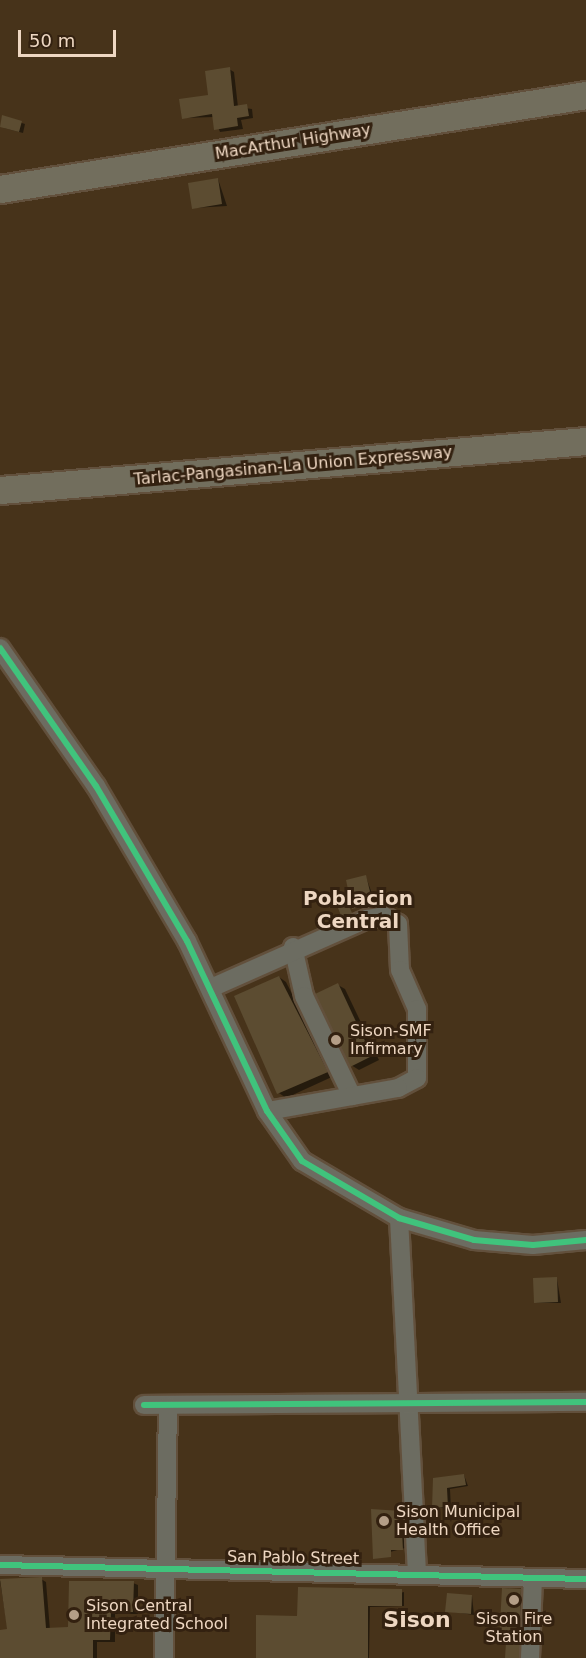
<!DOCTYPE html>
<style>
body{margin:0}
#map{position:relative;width:586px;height:1658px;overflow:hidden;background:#47331a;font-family:"DejaVu Sans",sans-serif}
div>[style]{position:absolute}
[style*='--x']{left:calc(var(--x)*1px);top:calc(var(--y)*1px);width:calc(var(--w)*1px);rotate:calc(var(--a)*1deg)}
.shadow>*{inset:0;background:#0007}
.building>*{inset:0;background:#5c4c31}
.roads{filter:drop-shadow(2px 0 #62503c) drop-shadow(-2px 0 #62503c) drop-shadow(0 2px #62503c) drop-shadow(0 -2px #62503c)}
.minor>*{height:18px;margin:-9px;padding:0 9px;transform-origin:9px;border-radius:9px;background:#6c6c61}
.highway>*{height:27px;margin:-13.5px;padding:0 13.5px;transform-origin:13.5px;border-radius:13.5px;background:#726e5d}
.cycleway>*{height:6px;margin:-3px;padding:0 3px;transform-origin:3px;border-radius:3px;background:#40c37c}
.dots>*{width:16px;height:16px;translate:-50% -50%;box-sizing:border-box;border:3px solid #332110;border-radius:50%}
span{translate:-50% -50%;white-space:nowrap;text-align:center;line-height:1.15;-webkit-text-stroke:6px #332110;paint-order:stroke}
.street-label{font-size:16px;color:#eed7c2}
.poi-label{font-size:16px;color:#eed7c2}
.left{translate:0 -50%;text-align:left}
.quarter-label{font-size:20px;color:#eed7c2;font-weight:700}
.district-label{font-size:22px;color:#eed7c2;font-weight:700}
.scale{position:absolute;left:18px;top:30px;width:98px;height:27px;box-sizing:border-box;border:3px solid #eed7c2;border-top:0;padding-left:8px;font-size:18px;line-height:21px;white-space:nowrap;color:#eed7c2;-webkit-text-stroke:4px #332110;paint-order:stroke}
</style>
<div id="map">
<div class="shadow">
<i style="clip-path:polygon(229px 69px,234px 72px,238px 107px,252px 109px,253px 118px,241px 120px,243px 129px,220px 132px,214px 117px,183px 118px,210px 96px)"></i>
<i style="clip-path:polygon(3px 117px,25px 124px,23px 133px,4px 128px)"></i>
<i style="clip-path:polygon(218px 179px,227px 206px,193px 208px)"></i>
<i style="clip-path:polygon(366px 877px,374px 899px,390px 893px,397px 905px,354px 908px)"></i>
<i style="clip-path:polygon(279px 977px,286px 982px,334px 1076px,286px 1098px,279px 1093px)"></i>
<i style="clip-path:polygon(338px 985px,345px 989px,379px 1060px,359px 1070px,351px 1065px)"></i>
<i style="clip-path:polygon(557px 1279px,561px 1303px,536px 1303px)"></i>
<i style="clip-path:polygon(464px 1475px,468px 1486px,450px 1489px,451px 1509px,433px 1507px,434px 1479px)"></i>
<i style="clip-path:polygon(400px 1513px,405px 1548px,375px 1556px)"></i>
<i style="clip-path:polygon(41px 1579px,46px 1582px,50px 1630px,70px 1629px,133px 1583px,138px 1585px,138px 1614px,115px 1614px,115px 1642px,97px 1642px,97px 1658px,0 1658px,0 1631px,8px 1631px,0 1581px)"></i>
<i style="clip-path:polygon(521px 1590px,524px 1658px,507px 1658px,507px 1644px,500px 1642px)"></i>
<i style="clip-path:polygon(404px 1592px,404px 1606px,370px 1607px,369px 1658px,257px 1658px,299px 1617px)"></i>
<i style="clip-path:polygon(472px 1596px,474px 1615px,447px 1611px)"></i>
</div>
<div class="building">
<i style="clip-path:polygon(230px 67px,234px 106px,247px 104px,249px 116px,237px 118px,238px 126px,214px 130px,212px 114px,182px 119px,179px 99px,208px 95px,205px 71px)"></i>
<i style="clip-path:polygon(2px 115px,22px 121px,19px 132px,0 127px)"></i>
<i style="clip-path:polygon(218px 178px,222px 204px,192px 209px,188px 183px)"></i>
<i style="clip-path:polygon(366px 875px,373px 904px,352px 909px,346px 880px)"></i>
<i style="clip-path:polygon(390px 891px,395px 903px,377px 906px,373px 897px)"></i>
<i style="clip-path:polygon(348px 904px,352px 913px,342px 918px,338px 908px)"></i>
<i style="clip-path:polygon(279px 976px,328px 1072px,277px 1094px,234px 996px)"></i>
<i style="clip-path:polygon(338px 983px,372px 1056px,350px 1067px,315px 994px)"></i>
<i style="clip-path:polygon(557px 1277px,558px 1302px,534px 1303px,533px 1278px)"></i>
<i style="clip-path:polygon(464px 1474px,466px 1485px,447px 1488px,448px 1507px,432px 1508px,433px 1478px)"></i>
<i style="clip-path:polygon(371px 1509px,401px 1511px,403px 1550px,391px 1550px,391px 1557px,373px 1559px)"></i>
<i style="clip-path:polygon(42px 1577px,46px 1628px,68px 1627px,69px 1581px,134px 1581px,133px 1612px,111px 1612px,110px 1640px,93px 1640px,93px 1658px,0 1658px,0 1630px,7px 1629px,0 1579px)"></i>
<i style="clip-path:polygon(298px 1587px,402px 1589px,402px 1606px,368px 1606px,368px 1658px,256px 1658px,256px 1615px,297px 1616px)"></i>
<i style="clip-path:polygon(502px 1588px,521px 1589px,519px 1658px,505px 1658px,506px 1642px,499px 1642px)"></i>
<i style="clip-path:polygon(447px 1593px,472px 1595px,471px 1614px,445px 1612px)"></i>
</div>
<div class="roads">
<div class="minor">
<i style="--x:0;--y:648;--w:168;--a:55.2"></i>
<i style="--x:96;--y:786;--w:180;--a:59.6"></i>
<i style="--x:187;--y:941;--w:188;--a:64.8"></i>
<i style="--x:267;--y:1111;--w:61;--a:55"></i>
<i style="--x:302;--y:1161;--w:113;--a:30.4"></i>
<i style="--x:399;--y:1218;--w:78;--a:16.3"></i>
<i style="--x:474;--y:1240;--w:59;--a:4.8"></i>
<i style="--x:533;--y:1245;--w:53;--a:-5.4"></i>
<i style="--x:293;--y:947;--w:50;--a:77.3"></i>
<i style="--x:304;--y:996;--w:111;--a:64.4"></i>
<i style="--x:211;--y:988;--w:171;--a:-23.9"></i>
<i style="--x:367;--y:919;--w:17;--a:-10"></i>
<i style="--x:384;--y:916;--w:16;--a:30"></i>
<i style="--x:398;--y:924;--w:46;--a:87.5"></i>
<i style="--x:400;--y:970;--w:43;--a:66.4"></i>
<i style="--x:417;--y:1009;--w:69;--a:90"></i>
<i style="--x:417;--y:1078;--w:21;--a:152"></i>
<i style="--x:398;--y:1088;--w:133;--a:170"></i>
<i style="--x:399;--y:1218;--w:356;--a:87.1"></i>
<i style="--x:144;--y:1405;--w:442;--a:-0.4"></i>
<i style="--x:0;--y:1565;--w:586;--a:1.37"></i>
<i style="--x:164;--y:1658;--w:252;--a:-89.1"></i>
<i style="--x:530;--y:1658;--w:80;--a:-87.9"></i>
</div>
<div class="highway">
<i style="--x:0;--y:189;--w:593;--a:-9.11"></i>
<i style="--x:0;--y:490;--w:588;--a:-4.78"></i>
</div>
</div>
<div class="cycleway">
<i style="--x:0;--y:648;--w:168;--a:55.2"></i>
<i style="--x:96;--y:786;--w:180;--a:59.6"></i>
<i style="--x:187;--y:941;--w:188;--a:64.8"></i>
<i style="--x:267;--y:1111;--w:61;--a:55"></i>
<i style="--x:302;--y:1161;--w:113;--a:30.4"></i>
<i style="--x:399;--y:1218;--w:78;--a:16.3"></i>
<i style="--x:474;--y:1240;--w:59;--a:4.8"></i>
<i style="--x:533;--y:1245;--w:53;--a:-5.4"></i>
<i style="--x:144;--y:1405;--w:442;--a:-0.4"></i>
<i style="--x:0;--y:1565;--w:586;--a:1.37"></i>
</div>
<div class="dots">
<i style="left:336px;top:1040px;background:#b49e87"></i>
<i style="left:384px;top:1521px;background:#b49e87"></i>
<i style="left:514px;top:1600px;background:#b49e87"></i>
<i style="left:74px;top:1615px;background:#b49e87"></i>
</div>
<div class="street-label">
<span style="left:293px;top:142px;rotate:-9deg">MacArthur Highway</span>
<span style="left:293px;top:466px;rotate:-5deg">Tarlac-Pangasinan-La Union Expressway</span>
<span style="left:293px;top:1558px;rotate:1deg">San Pablo Street</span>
</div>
<div class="poi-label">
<span class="left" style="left:350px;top:1040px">Sison-SMF<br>Infirmary</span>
<span class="left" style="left:396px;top:1521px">Sison Municipal<br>Health Office</span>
<span class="left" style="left:86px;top:1615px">Sison Central<br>Integrated School</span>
<span style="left:514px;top:1628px">Sison Fire<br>Station</span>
</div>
<div class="quarter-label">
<span style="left:358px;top:910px">Poblacion<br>Central</span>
</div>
<div class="district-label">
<span style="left:417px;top:1620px">Sison</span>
</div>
<div class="scale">50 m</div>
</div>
